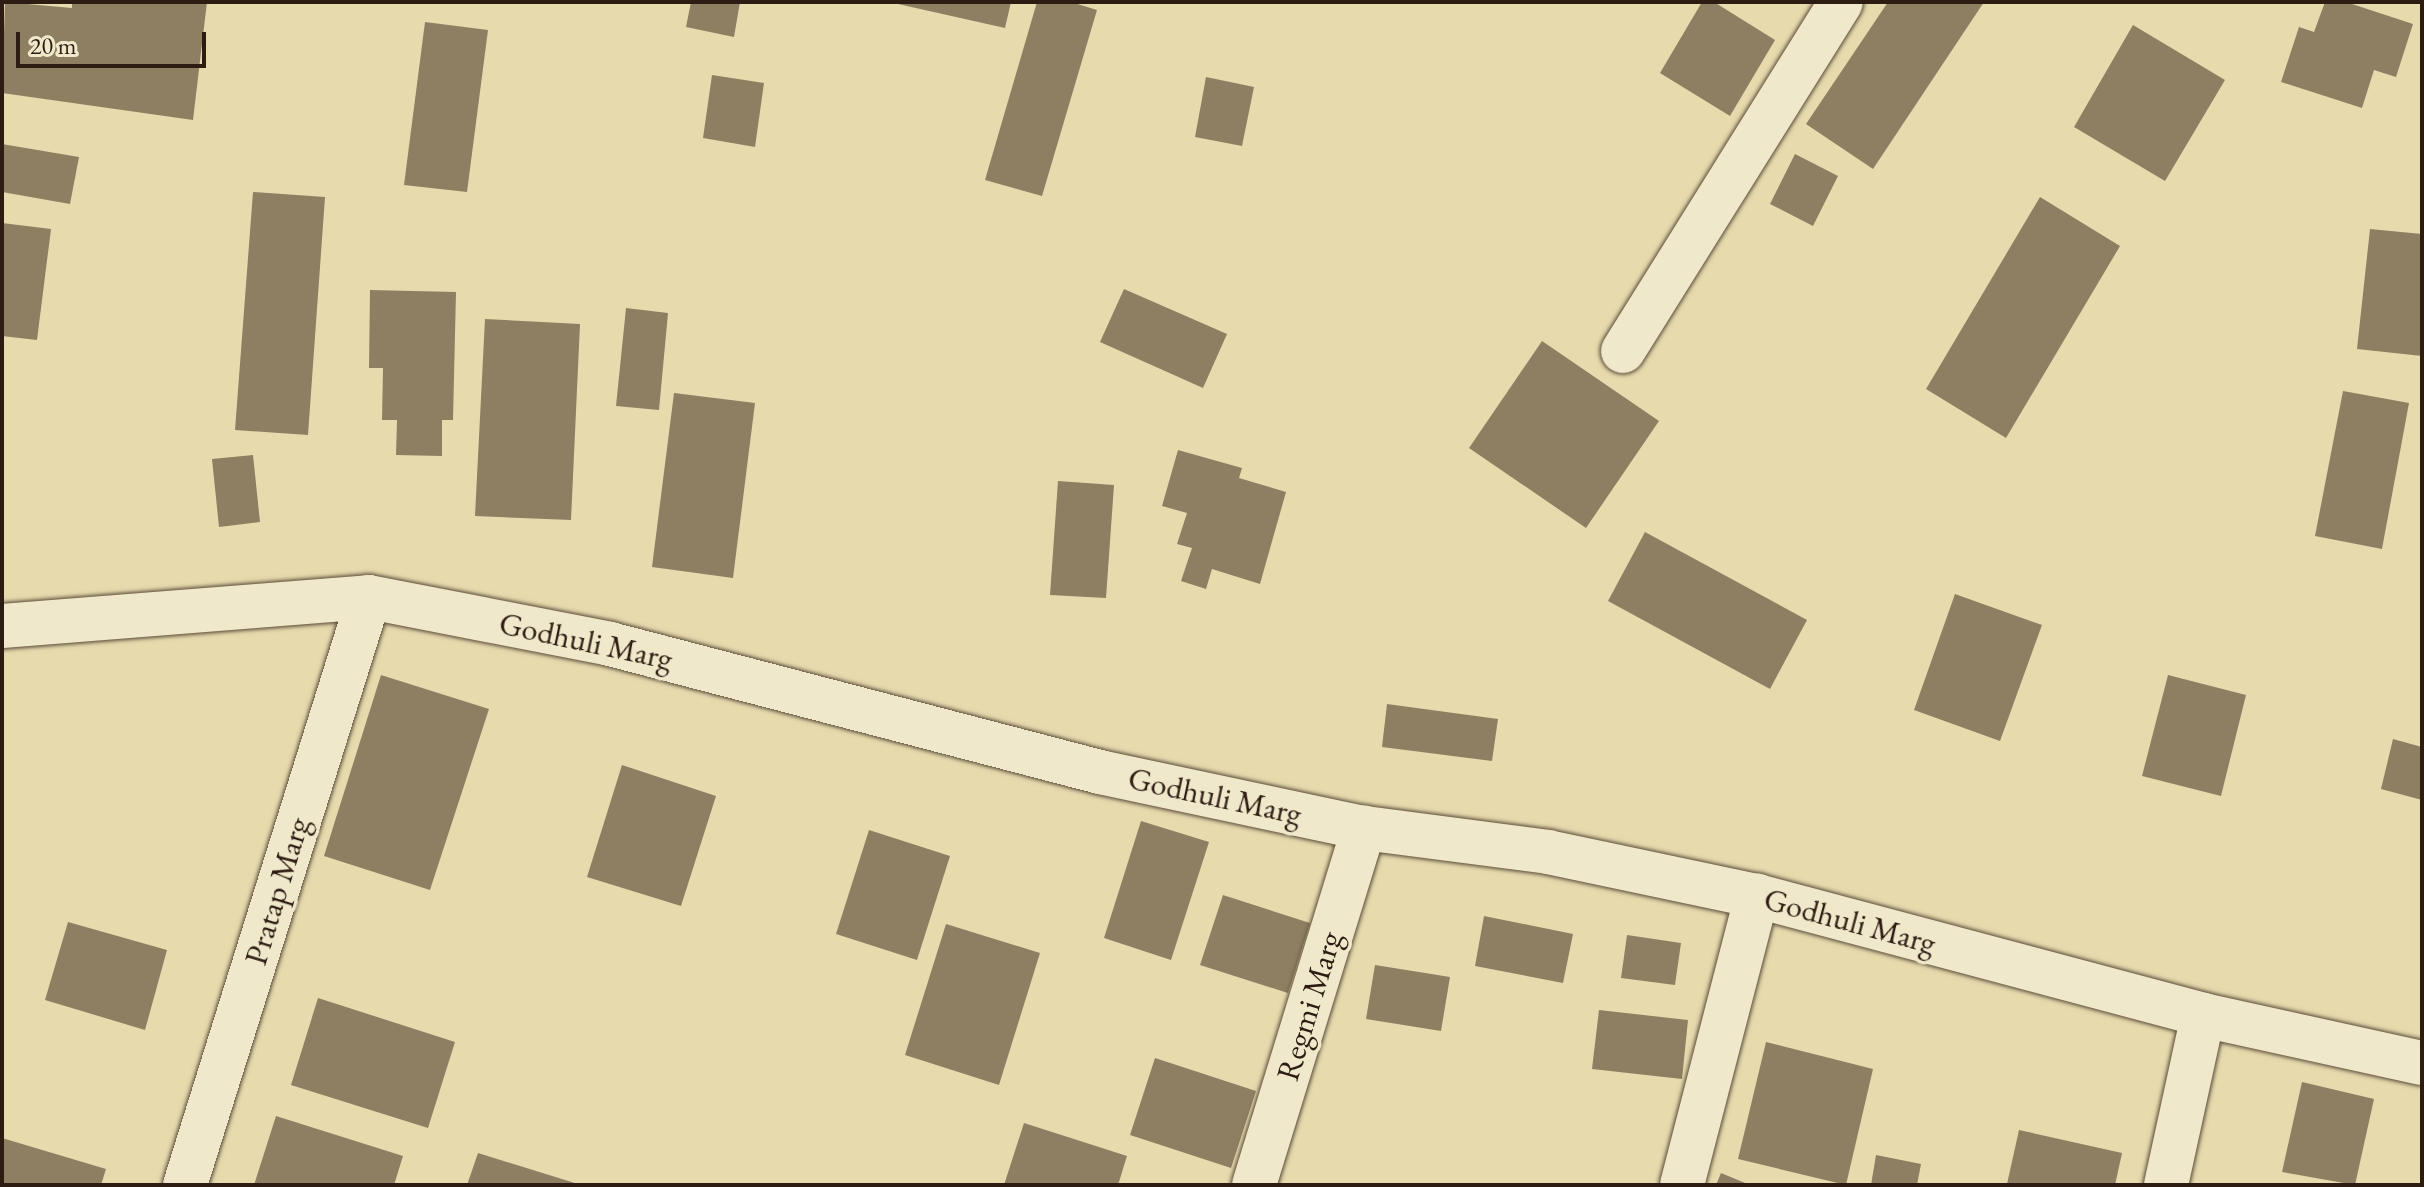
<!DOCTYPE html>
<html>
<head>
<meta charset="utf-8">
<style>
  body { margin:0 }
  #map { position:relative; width:2424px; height:1187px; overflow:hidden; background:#e7dbae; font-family:"EB Garamond",serif }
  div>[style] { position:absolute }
  .building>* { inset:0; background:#8e7f63 }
  .roads { filter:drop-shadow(0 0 2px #5c4c39) drop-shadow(0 0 2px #5c4c39) }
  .minor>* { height:44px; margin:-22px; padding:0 22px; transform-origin:22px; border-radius:22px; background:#efe8ca }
  .secondary>* { height:44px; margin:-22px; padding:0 22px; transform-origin:22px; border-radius:22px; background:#efe8ca }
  span { translate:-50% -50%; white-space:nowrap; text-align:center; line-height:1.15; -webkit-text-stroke:7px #efe8ca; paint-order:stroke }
  .street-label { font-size:32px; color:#2d1c12 }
  .frame { position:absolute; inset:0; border:4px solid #2d1c12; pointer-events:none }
  .scale { position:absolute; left:16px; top:32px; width:190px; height:36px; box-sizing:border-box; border:4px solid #2d1c12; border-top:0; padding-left:10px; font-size:24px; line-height:28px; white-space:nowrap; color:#2d1c12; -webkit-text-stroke:6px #efe8ca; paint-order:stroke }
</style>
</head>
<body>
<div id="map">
  <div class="building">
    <i style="clip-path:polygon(5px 2px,72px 8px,72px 2px,207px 2px,193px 120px,2px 93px)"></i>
    <i style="clip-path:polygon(691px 2px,740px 2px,734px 37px,686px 27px)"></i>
    <i style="clip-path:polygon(889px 2px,1011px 2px,1005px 28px)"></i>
    <i style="clip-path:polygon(1037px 2px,1071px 2px,1097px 10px,1042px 196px,985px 180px)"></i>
    <i style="clip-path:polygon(1702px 2px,1714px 2px,1775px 40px,1730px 116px,1660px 73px)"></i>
    <i style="clip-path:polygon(1888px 2px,1984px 2px,1873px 169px,1806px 124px)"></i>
    <i style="clip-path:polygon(2325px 2px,2346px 2px,2413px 24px,2396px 77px,2374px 70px,2362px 108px,2281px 82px,2299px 27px,2314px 32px)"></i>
    <i style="clip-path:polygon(425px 22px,488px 30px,467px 192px,404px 185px)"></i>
    <i style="clip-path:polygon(2133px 25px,2225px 80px,2165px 181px,2074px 127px)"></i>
    <i style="clip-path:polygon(712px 75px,764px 83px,755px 147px,703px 138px)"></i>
    <i style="clip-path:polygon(1206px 77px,1254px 87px,1242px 146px,1195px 137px)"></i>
    <i style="clip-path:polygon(2px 144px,79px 157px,70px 204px,2px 192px)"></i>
    <i style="clip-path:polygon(1795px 154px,1838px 176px,1813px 226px,1770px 204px)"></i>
    <i style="clip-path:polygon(253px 192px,325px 197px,308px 435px,235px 430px)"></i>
    <i style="clip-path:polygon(2040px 197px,2120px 246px,2006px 438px,1926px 389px)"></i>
    <i style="clip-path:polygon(2px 223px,51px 229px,37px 340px,2px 336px)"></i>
    <i style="clip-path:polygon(2370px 229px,2422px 234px,2422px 356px,2357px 349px)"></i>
    <i style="clip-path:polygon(1124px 289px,1227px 334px,1203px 388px,1100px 342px)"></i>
    <i style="clip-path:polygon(370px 290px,456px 292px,453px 420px,442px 420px,442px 456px,396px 455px,397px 420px,382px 420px,383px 368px,369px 368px)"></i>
    <i style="clip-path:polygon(626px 308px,668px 313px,659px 410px,616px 406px)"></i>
    <i style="clip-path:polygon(485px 319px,580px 324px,571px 520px,475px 516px)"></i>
    <i style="clip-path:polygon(1542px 341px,1659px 421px,1586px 528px,1469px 448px)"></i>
    <i style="clip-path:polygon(2343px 391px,2409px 403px,2382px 549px,2315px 536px)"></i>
    <i style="clip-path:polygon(674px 393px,755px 403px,733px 578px,652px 567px)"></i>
    <i style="clip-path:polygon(1178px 450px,1242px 468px,1239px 478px,1286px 492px,1260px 584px,1212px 569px,1206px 589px,1181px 581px,1192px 548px,1177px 544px,1187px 513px,1162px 506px)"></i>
    <i style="clip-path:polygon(253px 455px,260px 522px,219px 527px,212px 459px)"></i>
    <i style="clip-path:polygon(1058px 481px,1114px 485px,1106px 598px,1050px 595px)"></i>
    <i style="clip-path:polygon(1645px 532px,1807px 620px,1770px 689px,1608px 601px)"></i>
    <i style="clip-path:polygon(1955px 594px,2042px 625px,2000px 741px,1914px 710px)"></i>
    <i style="clip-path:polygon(381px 675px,489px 709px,430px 890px,324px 856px)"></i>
    <i style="clip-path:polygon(2168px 675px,2246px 695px,2221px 796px,2142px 776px)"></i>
    <i style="clip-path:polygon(1387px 704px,1498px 719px,1492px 761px,1382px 747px)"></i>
    <i style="clip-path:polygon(2393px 739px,2422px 747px,2422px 800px,2381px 789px)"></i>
    <i style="clip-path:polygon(622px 765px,716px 796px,681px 906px,587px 877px)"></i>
    <i style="clip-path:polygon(1141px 821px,1209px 842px,1171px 960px,1104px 938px)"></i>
    <i style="clip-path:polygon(869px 830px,950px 856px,917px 960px,836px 934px)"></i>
    <i style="clip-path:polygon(1223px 895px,1310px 923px,1288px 993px,1200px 965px)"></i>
    <i style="clip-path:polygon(1484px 916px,1573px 934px,1563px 983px,1475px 966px)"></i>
    <i style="clip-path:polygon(68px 922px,167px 950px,145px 1030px,45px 1000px)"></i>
    <i style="clip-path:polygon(946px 924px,1040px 953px,999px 1085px,905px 1055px)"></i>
    <i style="clip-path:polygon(1627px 935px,1681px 943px,1675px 985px,1621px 978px)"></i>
    <i style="clip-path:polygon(1375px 965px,1450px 977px,1441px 1031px,1366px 1019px)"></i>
    <i style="clip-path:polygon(318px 998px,455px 1042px,428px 1128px,291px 1085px)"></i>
    <i style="clip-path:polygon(1599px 1010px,1688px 1020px,1682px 1079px,1592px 1069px)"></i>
    <i style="clip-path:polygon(1766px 1042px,1873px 1069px,1846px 1185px,1738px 1159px)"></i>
    <i style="clip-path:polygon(1155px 1058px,1256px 1091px,1231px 1168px,1130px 1135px)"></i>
    <i style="clip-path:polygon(2302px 1082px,2374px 1099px,2355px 1185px,2282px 1172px)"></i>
    <i style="clip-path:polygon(276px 1116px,403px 1156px,394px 1185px,254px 1185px)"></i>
    <i style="clip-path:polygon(1024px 1123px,1127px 1156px,1118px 1185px,1004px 1185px)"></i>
    <i style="clip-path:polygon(2019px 1130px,2122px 1153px,2115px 1185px,2007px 1184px)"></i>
    <i style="clip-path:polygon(2px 1138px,106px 1169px,101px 1185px,2px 1185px)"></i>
    <i style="clip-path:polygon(478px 1153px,578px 1184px,578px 1185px,467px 1185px)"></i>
    <i style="clip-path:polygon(1876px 1155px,1921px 1164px,1917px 1185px,1871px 1185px)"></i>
    <i style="clip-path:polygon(1721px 1173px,1750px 1185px,1716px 1185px)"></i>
  </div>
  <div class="roads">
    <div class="minor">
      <i style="left:1623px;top:351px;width:411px;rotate:-58deg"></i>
      <i style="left:185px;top:1185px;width:616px;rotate:-72.62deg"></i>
      <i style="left:1254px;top:1185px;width:374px;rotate:-72.9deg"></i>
      <i style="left:1682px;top:1185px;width:299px;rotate:-75.5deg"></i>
      <i style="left:2166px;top:1185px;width:174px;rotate:-77.7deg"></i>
    </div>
    <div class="secondary">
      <i style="left:2px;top:626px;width:368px;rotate:-4.5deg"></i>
      <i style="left:369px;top:597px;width:246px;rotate:11deg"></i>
      <i style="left:610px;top:644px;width:506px;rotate:14.64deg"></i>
      <i style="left:1100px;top:772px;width:270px;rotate:12deg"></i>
      <i style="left:1364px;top:828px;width:186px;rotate:7.4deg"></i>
      <i style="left:1548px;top:852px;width:214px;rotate:11.9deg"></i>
      <i style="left:1757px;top:896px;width:462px;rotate:14.9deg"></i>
      <i style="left:2203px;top:1015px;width:224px;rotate:12.4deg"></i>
    </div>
  </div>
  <div class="street-label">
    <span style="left:586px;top:641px;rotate:12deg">Godhuli Marg</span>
    <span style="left:1215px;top:796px;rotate:12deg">Godhuli Marg</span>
    <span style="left:277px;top:891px;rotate:-73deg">Pratap Marg</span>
    <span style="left:1850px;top:921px;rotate:15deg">Godhuli Marg</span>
    <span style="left:1309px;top:1006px;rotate:-73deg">Regmi Marg</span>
  </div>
  <div class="frame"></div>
  <div class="scale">20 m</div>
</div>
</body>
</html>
